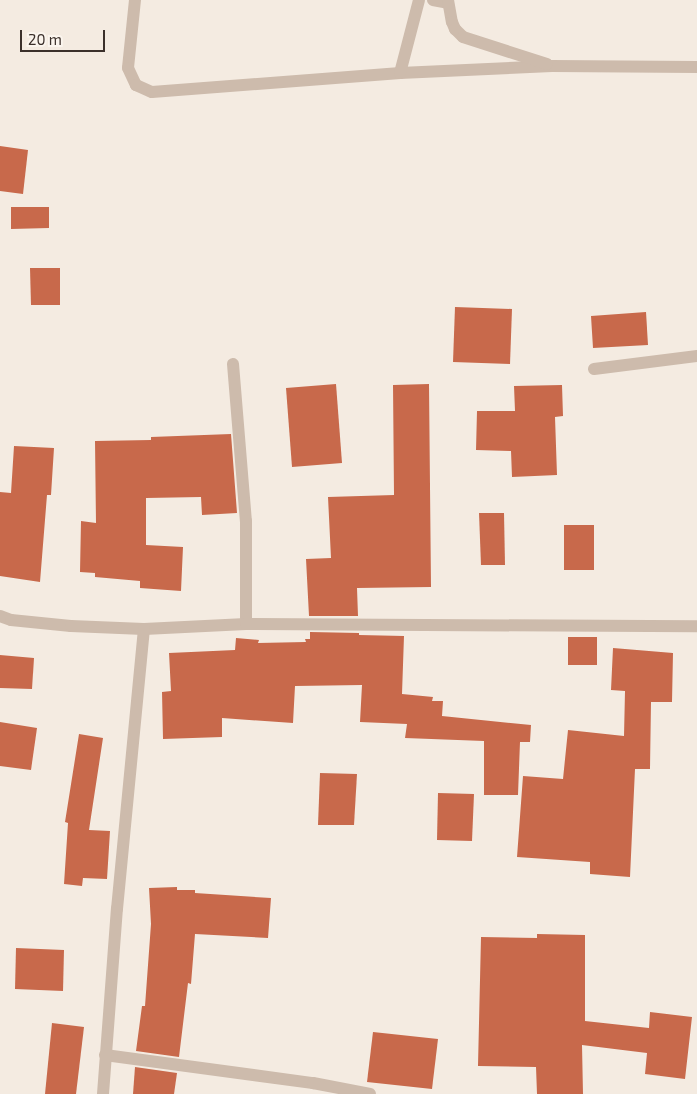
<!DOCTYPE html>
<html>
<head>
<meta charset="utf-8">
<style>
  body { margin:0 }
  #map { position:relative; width:697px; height:1094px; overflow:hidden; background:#f4ebe1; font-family:"Exo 2",sans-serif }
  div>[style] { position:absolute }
  .building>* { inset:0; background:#c8694b }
  .minor>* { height:12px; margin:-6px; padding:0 6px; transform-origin:6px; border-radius:6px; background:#cdbbac }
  span { translate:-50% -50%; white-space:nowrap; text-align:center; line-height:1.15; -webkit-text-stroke:4px #fbf5ee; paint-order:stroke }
  .scale { position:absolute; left:20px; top:30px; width:85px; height:22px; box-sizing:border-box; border:2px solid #3b302b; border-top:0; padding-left:6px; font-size:15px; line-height:18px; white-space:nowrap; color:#3b302b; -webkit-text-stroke:4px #fbf5ee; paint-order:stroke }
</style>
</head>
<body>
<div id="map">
  <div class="building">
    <i style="clip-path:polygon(0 146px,28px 150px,23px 194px,0 191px)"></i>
    <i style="clip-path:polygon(11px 207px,49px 207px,49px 228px,11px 229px)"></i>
    <i style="clip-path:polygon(30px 268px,60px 268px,60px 305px,31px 305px)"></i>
    <i style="clip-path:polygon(455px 307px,512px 309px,510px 364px,453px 362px)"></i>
    <i style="clip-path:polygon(646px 312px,648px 345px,593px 348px,591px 316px)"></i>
    <i style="clip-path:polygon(336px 384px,342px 463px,292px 467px,286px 388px)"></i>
    <i style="clip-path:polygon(429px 384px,431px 587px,357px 588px,358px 616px,309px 616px,306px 559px,331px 558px,328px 497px,394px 495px,393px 385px)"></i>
    <i style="clip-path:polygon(562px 385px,563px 416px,555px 417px,557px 475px,512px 477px,511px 451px,476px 450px,477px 411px,515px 411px,514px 386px)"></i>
    <i style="clip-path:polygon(231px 434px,237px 513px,202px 515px,201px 497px,146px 498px,146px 545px,183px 547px,181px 591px,140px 588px,140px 581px,95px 577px,95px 573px,80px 572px,81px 521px,96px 523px,95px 441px,151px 440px,151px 437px)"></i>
    <i style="clip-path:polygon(14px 446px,54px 448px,51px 495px,47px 495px,40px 582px,0 576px,0 492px,11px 493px)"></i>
    <i style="clip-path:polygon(479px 513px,504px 513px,505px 565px,481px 565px)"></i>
    <i style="clip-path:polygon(564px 525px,594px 525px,594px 570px,564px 570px)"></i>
    <i style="clip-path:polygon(310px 632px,359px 633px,359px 635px,404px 636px,402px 694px,433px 697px,432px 701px,443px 701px,442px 716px,531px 725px,530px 742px,520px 742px,518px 795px,484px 795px,484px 741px,405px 738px,407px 724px,360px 722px,362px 685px,295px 686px,293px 723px,222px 718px,222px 737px,163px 739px,162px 692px,171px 691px,169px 653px,235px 650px,236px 638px,259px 640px,258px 643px,306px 642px,305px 639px,310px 639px)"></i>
    <i style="clip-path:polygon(568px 637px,597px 637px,597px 665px,568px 665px)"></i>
    <i style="clip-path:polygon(613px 648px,673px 653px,672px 702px,651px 702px,650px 769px,635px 769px,630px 877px,590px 874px,590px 862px,517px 857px,523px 776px,563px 779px,568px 730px,624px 736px,625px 691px,611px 690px)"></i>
    <i style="clip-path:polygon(0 655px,34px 658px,32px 689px,0 688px)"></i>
    <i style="clip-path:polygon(0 722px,37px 728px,31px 770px,0 766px)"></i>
    <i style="clip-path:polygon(79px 734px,103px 738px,89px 830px,110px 831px,107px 879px,83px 878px,82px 886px,64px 884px,68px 823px,65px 822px)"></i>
    <i style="clip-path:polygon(320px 773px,357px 774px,354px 825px,318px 825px)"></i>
    <i style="clip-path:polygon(438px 793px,474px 794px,472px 841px,437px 840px)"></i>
    <i style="clip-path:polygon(177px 887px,177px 890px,195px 890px,195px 893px,271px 898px,268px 938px,195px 934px,191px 984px,188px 983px,179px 1057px,136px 1051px,142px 1006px,145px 1006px,151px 924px,149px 888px)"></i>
    <i style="clip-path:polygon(537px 934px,585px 935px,585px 1021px,649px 1028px,650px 1012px,692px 1017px,685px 1079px,645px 1074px,647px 1053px,582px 1045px,583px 1094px,537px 1094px,536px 1067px,478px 1066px,481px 937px,537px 938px)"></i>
    <i style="clip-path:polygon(16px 948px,64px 950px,63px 991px,15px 989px)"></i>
    <i style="clip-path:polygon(52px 1023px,84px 1027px,76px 1094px,45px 1094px)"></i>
    <i style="clip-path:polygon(373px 1032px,438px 1039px,432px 1089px,367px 1082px)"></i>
    <i style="clip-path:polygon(135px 1067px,177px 1073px,174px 1094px,133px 1094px)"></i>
  </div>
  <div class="minor">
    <i style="left:135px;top:0;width:68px;rotate:95.9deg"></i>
    <i style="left:128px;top:68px;width:19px;rotate:65deg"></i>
    <i style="left:136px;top:85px;width:17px;rotate:24deg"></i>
    <i style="left:152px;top:92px;width:249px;rotate:-4.4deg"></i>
    <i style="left:400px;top:73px;width:152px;rotate:-2.6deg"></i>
    <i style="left:552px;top:66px;width:145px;rotate:0.4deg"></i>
    <i style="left:433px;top:0;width:15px;rotate:11deg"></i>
    <i style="left:448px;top:0;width:22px;rotate:80deg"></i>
    <i style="left:452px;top:22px;width:8px;rotate:67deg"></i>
    <i style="left:455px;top:29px;width:11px;rotate:45deg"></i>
    <i style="left:463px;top:37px;width:88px;rotate:17.8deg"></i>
    <i style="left:400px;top:73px;width:75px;rotate:-75.4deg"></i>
    <i style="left:233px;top:364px;width:158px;rotate:85.3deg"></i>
    <i style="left:246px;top:521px;width:103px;rotate:90deg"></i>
    <i style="left:594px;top:369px;width:104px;rotate:-7.2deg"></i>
    <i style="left:0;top:616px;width:12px;rotate:20deg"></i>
    <i style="left:11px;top:620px;width:60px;rotate:5.7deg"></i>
    <i style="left:71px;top:626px;width:73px;rotate:2.4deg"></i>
    <i style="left:144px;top:629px;width:102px;rotate:-2.8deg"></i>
    <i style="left:246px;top:624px;width:451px;rotate:0.3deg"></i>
    <i style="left:105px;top:1055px;width:210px;rotate:7.7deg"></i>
    <i style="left:313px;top:1083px;width:58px;rotate:10.9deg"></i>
    <i style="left:103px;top:1094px;width:186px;rotate:-85.7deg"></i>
    <i style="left:117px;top:909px;width:281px;rotate:-84.5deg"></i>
  </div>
  <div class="scale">20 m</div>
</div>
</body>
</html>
